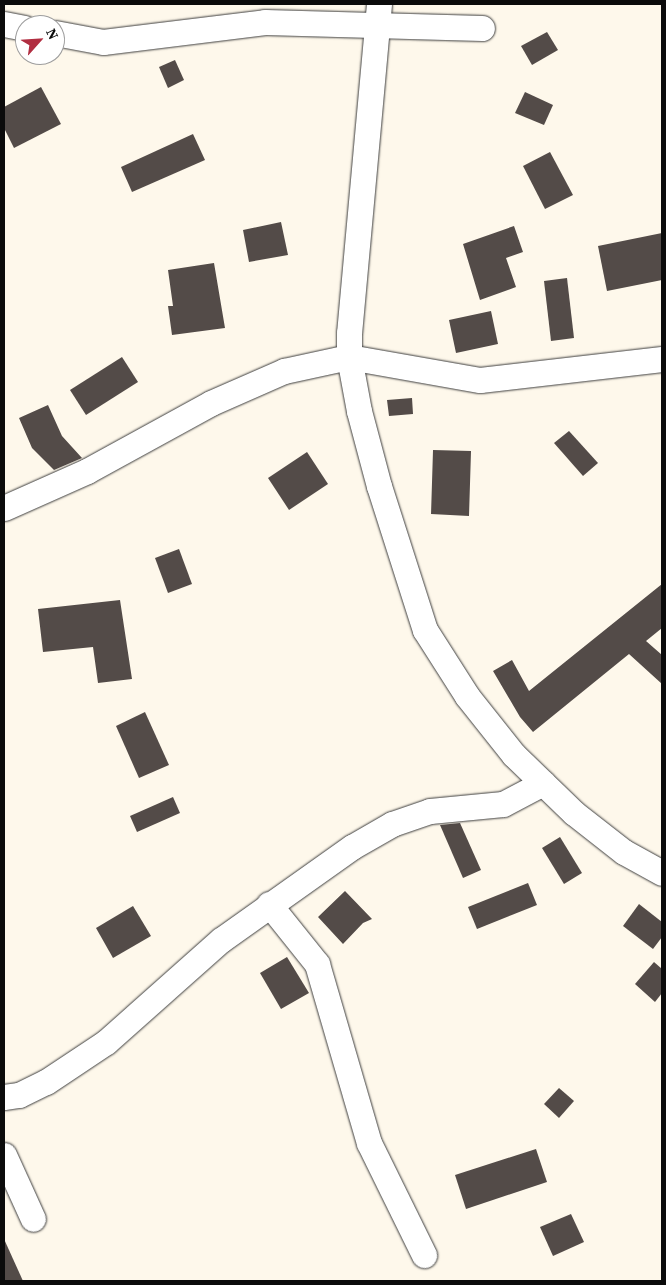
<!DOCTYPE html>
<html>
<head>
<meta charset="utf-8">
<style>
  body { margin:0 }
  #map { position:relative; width:666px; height:1285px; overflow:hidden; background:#fef8eb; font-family:"Source Serif 4",serif }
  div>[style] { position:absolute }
  .building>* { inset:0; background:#534b48 }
  .roads { filter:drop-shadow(0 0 1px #3e3e3e) drop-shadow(0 0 1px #3e3e3e) }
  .minor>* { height:25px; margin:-12.5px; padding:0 12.5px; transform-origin:12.5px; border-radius:12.5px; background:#fff }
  span { translate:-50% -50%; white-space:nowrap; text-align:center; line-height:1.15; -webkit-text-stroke:5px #fff; paint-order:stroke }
  .frame { position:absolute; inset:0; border:5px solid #0b0b0b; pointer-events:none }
  .north { position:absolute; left:15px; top:15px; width:50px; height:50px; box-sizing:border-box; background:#fff; border:1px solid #9d9d9d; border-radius:50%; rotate:64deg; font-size:14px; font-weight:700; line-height:20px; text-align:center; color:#0b0b0b }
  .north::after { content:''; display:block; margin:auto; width:18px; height:22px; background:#b12e41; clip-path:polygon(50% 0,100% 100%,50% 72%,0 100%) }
</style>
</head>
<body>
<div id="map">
  <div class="building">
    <i style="clip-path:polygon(547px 32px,558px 50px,532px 65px,521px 46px)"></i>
    <i style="clip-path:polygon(175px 60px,184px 80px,168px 88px,159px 67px)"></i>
    <i style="clip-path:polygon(41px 87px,61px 124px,14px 148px,4px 128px,4px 107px)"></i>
    <i style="clip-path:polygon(525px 92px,553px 105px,544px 125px,515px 113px)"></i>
    <i style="clip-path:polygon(193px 134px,205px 160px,132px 192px,121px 167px)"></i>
    <i style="clip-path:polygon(550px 152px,573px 195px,545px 209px,523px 166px)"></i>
    <i style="clip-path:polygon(281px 222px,288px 255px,249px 262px,243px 230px)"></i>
    <i style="clip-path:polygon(514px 226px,523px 252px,506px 258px,516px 287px,480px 300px,463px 244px)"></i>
    <i style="clip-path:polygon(662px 233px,662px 280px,607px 291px,598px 246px)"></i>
    <i style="clip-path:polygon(214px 263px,225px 328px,172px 335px,168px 306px,173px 306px,168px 270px)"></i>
    <i style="clip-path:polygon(567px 278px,574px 338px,551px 341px,544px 281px)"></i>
    <i style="clip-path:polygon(491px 311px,498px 344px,456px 353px,449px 320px)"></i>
    <i style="clip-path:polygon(122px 357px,138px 382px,86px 415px,70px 390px)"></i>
    <i style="clip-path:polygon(412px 398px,413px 414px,389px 416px,387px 400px)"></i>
    <i style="clip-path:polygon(48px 405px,62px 436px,82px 458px,54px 470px,32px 448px,19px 418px)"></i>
    <i style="clip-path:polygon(569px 431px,598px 463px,583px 476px,554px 443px)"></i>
    <i style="clip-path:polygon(433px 450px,471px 451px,469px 516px,431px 514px)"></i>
    <i style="clip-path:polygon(307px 452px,328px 484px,289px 510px,268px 478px)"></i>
    <i style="clip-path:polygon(179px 549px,192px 584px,168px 593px,155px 558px)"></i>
    <i style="clip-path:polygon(662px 584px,662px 628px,646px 641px,662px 655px,662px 684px,629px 654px,533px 732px,520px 717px,493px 671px,512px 660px,529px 691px)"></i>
    <i style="clip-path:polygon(120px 600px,132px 679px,98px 683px,93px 647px,43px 652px,38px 609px)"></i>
    <i style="clip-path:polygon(145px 712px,169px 765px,139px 778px,116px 726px)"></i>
    <i style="clip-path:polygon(173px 797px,180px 813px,137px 832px,130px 816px)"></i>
    <i style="clip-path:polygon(460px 823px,481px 870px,463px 878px,440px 825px)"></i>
    <i style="clip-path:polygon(560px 837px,582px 873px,564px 884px,542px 848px)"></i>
    <i style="clip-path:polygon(528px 883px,537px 905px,477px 929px,468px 907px)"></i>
    <i style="clip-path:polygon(345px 891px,372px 919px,363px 923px,343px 944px,318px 917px)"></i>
    <i style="clip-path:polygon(639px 904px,662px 922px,662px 937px,653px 949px,623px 926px)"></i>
    <i style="clip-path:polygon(133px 906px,151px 936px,113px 958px,96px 928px)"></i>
    <i style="clip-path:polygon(287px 957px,309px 993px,281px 1009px,260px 973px)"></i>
    <i style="clip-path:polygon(654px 962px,662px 969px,662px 993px,655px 1002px,635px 984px)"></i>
    <i style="clip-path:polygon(559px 1088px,574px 1101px,559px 1118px,544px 1104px)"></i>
    <i style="clip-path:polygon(536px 1149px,547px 1182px,466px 1209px,455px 1175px)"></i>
    <i style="clip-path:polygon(571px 1214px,584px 1242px,553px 1256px,540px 1227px)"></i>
    <i style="clip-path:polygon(4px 1239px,23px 1281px,4px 1281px)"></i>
  </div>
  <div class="roads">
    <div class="minor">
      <i style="left:379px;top:4px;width:330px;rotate:95.2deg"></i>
      <i style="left:349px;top:333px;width:24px;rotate:90deg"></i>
      <i style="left:349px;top:357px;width:55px;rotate:79.5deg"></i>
      <i style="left:359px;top:411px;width:78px;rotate:75.1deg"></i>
      <i style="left:379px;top:486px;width:151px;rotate:72.3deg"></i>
      <i style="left:425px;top:630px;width:78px;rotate:57.5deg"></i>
      <i style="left:467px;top:696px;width:75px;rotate:51.5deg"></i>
      <i style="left:514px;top:755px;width:83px;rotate:44deg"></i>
      <i style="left:574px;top:813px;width:63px;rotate:38deg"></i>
      <i style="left:624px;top:852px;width:43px;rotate:28.9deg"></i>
      <i style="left:4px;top:24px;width:21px;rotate:11deg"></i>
      <i style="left:55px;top:33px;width:49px;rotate:10.6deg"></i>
      <i style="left:103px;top:42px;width:163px;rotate:-7deg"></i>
      <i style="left:265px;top:22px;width:217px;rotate:1.6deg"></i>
      <i style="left:4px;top:508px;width:91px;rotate:-24deg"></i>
      <i style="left:87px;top:471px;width:141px;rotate:-28.7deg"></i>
      <i style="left:211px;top:403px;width:80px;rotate:-23.7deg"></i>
      <i style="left:284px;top:371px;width:66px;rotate:-12.2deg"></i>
      <i style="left:349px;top:357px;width:133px;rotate:10deg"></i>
      <i style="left:480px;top:380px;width:183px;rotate:-6.6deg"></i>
      <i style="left:269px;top:904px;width:77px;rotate:51.3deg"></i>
      <i style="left:317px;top:964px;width:186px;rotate:73.8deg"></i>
      <i style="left:369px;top:1143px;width:125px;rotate:63.8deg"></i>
      <i style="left:4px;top:1097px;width:15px;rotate:-8deg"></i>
      <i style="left:19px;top:1095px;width:30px;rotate:-26deg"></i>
      <i style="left:46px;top:1082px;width:72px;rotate:-33.7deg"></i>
      <i style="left:106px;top:1042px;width:154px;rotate:-41.6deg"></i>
      <i style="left:221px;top:940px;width:161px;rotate:-35.4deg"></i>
      <i style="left:352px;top:847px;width:46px;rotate:-29.9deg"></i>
      <i style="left:392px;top:824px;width:40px;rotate:-18.9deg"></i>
      <i style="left:430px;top:811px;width:73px;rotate:-5.5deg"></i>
      <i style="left:503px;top:804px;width:45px;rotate:-27.7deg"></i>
      <i style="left:4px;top:1155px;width:70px;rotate:65.6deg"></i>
    </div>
  </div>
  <div class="frame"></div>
  <div class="north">N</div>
</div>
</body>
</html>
